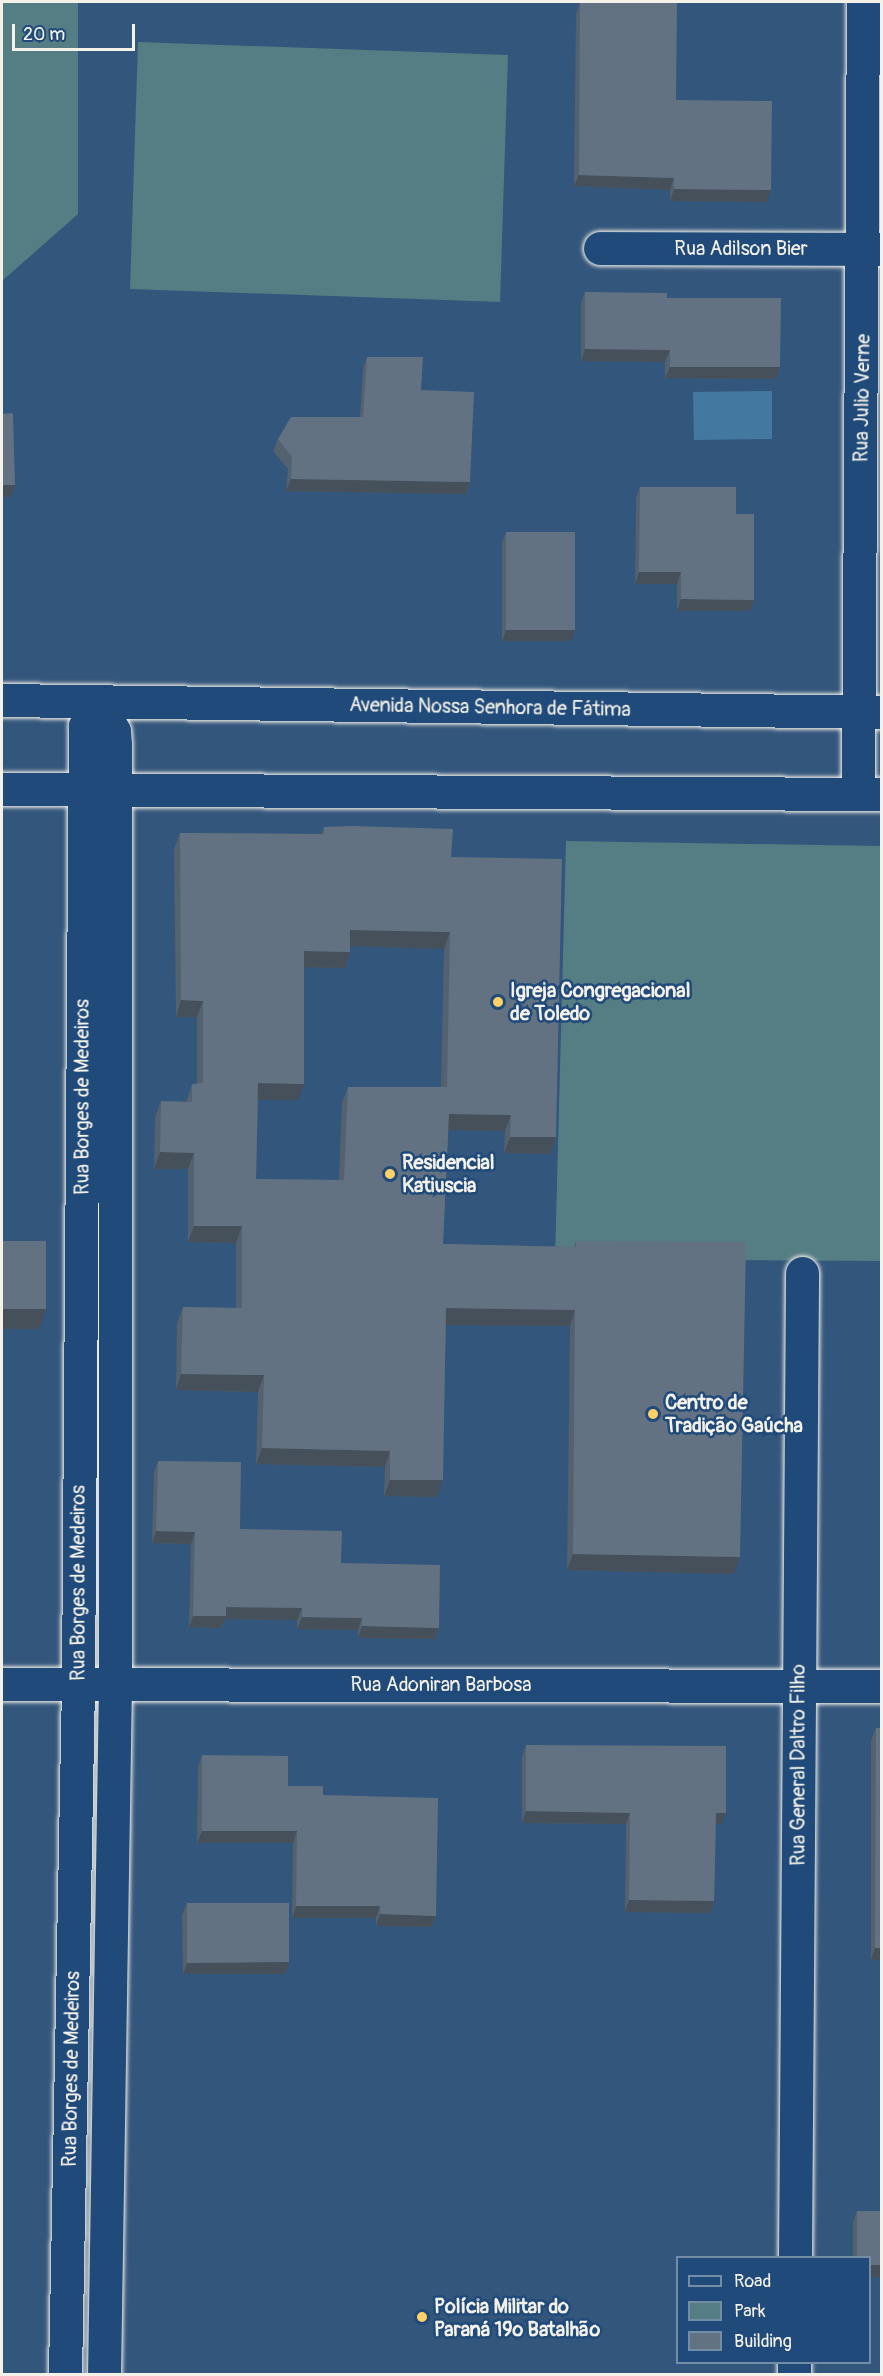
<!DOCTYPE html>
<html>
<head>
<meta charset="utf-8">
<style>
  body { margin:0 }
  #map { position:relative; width:883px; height:2376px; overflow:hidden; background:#33567c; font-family:Pangolin,sans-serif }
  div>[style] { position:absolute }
  .green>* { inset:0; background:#557d84 }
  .water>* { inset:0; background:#4379a0 }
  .roads { filter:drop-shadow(0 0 2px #f4f1e8) drop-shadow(0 0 2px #f4f1e8) }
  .minor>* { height:33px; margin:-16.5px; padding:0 16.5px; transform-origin:16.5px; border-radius:16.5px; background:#1f4a7a }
  .wall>* { inset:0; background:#546270 }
  .shaded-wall>* { inset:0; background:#45505b }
  .building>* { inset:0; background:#627282 }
  .dots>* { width:16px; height:16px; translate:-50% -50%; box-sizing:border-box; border:3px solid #1f4a7a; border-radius:50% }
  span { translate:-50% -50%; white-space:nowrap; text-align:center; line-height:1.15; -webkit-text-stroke:5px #1f4a7a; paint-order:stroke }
  .street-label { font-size:20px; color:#f4f1e8 }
  .poi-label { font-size:20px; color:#f4f1e8; font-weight:700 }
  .left { translate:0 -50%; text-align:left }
  .frame { position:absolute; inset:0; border:3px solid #f4f1e8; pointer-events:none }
  .legend { position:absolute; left:676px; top:2256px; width:195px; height:108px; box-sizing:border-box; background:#1f4a7a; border:2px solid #748da6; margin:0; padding:8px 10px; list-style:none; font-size:18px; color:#f4f1e8 }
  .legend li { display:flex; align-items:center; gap:12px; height:30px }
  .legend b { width:30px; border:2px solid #748da6 }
  .scale { position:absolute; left:12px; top:24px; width:123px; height:27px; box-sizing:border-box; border:3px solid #f4f1e8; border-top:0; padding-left:8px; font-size:18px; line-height:21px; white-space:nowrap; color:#f4f1e8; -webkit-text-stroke:4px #1f4a7a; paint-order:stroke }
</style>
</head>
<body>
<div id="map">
  <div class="green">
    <i style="clip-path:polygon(2px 2px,78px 2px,78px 214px,2px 281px)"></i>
    <i style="clip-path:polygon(138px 42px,508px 55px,500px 302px,130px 289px)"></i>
    <i style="clip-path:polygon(566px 841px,881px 846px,881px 1261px,555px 1259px)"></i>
  </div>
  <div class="water">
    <i style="clip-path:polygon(772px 391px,772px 439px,694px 440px,693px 392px)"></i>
  </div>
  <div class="roads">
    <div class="minor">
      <i style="left:600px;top:248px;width:282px;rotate:0.2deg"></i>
      <i style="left:2px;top:700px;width:880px;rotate:0.78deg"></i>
      <i style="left:99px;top:702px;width:33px;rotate:63deg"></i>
      <i style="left:114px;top:731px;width:13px;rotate:86deg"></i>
      <i style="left:115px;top:744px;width:939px;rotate:90deg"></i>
      <i style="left:115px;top:1683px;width:691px;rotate:90.91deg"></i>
      <i style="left:2px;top:789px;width:880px;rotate:0.33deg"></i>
      <i style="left:858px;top:794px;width:792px;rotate:-89.64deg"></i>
      <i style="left:2px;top:1684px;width:880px;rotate:0.13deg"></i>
      <i style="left:795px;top:2258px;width:985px;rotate:-89.59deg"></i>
      <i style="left:65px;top:2374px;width:690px;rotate:-88.92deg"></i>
      <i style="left:78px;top:1684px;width:958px;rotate:-89.58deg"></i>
      <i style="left:85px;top:726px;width:28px;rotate:-60deg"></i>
      <i style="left:794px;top:2374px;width:12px;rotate:-90deg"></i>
    </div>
  </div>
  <div class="wall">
    <i style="clip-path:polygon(580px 2px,676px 100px,767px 202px,670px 201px,670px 190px,574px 186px,576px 14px)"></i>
    <i style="clip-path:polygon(585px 292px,667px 298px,780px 367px,776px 379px,665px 378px,665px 362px,581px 361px,581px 303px)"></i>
    <i style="clip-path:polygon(367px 357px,421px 390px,470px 482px,466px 494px,286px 491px,288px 469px,273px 451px,278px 439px,360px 417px,363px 368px)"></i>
    <i style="clip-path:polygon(640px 487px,736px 514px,754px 600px,750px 611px,677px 611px,677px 584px,635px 584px,636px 498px)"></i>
    <i style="clip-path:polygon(506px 532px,571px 641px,502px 641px,502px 543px)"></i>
    <i style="clip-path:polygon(evenodd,324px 827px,451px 857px,556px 1137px,550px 1154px,504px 1153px,505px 1131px,448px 1130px,443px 1244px,574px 1247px,576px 1241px,734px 1574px,567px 1570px,570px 1326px,446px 1325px,437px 1497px,384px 1496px,385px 1467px,256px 1464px,258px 1392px,176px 1390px,177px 1323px,183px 1307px,236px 1308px,236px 1243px,188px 1242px,188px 1169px,154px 1169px,155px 1117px,161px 1101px,186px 1102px,192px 1084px,197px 1084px,197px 1017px,176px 1017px,174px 849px,180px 833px,321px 834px,324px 827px,350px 946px,444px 949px,441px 1087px,348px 1087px,342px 1103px,339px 1180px,256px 1179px,258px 1100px,298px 1100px,304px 967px,345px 968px,350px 952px,350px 946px)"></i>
    <i style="clip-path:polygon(158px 1461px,240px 1529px,341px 1563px,439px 1628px,435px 1639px,358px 1638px,358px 1630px,297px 1629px,297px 1620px,225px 1619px,221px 1628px,189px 1627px,191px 1544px,152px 1543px,154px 1472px)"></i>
    <i style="clip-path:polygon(876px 1728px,882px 1960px,871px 1960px,871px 1740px)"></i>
    <i style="clip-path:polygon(526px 1745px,722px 1824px,716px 1824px,714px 1901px,710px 1913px,625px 1912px,626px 1824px,522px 1823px,522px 1756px)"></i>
    <i style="clip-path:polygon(202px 1755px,288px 1786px,323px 1795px,436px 1916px,431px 1927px,376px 1926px,376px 1918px,292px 1918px,293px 1843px,197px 1843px,198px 1767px)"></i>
    <i style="clip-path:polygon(187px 1903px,285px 1974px,183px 1974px,182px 1915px)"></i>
    <i style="clip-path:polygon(857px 2211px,882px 2211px,882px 2374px,881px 2277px,870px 2277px,870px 2258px,853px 2258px,853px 2222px)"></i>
  </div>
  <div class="shaded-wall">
    <i style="clip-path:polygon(579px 175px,674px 178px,670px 190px,574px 186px)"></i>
    <i style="clip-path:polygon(674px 189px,771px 190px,767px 202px,670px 201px)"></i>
    <i style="clip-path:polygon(585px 349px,670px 350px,665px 362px,581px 361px)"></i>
    <i style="clip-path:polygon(670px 367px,780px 367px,776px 379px,665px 378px)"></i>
    <i style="clip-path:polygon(291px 479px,470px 482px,466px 494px,286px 491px)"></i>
    <i style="clip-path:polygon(2px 485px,15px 485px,11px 497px,2px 497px)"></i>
    <i style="clip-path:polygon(639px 572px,681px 572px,677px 584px,635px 584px)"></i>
    <i style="clip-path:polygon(681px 599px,754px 600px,750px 611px,677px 611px)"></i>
    <i style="clip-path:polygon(506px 630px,575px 630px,571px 641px,502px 641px)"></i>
    <i style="clip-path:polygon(350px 930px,450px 932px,444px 949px,345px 946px)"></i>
    <i style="clip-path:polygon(304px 951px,350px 952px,345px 968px,298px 967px)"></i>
    <i style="clip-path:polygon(181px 1000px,203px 1001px,197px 1017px,176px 1017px)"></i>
    <i style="clip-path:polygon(258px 1083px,304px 1084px,298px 1100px,252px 1100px)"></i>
    <i style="clip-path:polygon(449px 1114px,511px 1115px,505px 1131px,443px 1130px)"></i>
    <i style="clip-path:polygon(510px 1137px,556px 1137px,550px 1154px,504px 1153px)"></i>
    <i style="clip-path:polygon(160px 1152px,194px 1153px,188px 1169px,154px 1169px)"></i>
    <i style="clip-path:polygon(194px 1226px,242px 1226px,236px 1243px,188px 1242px)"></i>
    <i style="clip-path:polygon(446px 1308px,575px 1310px,570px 1326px,440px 1325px)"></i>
    <i style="clip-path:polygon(2px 1309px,46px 1309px,39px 1329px,2px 1329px)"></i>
    <i style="clip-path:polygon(181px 1374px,264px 1375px,258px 1392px,176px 1390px)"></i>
    <i style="clip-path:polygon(262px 1448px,390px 1451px,385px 1467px,256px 1464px)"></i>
    <i style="clip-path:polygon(390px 1480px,443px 1480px,437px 1497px,384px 1496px)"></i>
    <i style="clip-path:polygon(156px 1531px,195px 1532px,191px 1544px,152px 1543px)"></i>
    <i style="clip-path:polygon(573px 1554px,740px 1557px,734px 1574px,567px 1570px)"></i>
    <i style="clip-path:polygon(226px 1607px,302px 1608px,297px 1620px,225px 1619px,221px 1628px,189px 1627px,193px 1616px)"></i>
    <i style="clip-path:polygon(302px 1617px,362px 1618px,358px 1630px,297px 1629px)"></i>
    <i style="clip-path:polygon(362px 1626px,439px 1628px,435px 1639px,358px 1638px)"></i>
    <i style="clip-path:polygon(526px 1811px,630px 1813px,626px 1824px,522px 1823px)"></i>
    <i style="clip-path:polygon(716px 1813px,726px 1813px,722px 1824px,712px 1824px)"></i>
    <i style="clip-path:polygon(202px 1831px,297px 1831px,293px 1843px,197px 1843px)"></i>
    <i style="clip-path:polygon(629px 1900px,714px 1901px,710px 1913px,625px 1912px)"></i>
    <i style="clip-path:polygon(296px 1906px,380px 1906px,376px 1918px,292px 1918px)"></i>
    <i style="clip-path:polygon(380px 1914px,436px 1916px,431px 1927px,376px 1926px)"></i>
    <i style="clip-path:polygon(875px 1948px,882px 1948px,882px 1960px,871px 1960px)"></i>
    <i style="clip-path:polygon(289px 1962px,285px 1974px,183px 1974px,187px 1963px)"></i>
    <i style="clip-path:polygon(870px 2265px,882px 2265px,881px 2277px,870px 2277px)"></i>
  </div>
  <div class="building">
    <i style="clip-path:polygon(580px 2px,677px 3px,676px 100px,772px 101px,771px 190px,674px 189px,674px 178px,579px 175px)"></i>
    <i style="clip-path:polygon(585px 292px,667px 293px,667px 298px,781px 298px,780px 367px,670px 367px,670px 350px,585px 349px)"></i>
    <i style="clip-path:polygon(367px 357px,423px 357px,421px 390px,474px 392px,470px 482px,291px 479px,292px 457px,278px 439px,291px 417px,363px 417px)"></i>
    <i style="clip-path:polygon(13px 413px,15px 485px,2px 485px,2px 414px)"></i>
    <i style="clip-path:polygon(640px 487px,736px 487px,736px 514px,754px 514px,754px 600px,681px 599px,681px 572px,639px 572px)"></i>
    <i style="clip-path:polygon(506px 532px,575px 532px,575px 630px,506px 630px)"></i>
    <i style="clip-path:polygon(evenodd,352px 826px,453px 829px,451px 857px,562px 859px,556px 1137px,510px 1137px,511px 1115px,449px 1114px,443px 1244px,576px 1247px,576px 1241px,746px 1242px,740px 1557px,573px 1554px,575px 1310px,446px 1308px,443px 1480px,390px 1480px,390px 1451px,262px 1448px,264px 1375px,181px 1374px,183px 1307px,242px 1308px,242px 1226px,194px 1226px,194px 1153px,160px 1152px,161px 1101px,192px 1102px,192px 1084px,203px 1083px,203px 1001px,181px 1000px,180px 833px,324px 834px,324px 827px,352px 826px,350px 930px,450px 932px,447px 1087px,348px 1087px,344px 1180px,256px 1179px,258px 1083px,304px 1084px,304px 951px,350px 952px,350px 930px)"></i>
    <i style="clip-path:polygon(2px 1241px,46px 1241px,46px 1309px,2px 1309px)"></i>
    <i style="clip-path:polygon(158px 1461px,241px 1462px,240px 1529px,342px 1531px,341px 1563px,440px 1565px,439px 1628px,362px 1626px,362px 1618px,302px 1617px,302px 1608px,226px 1607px,226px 1616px,193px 1616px,195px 1532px,156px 1531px)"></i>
    <i style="clip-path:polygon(876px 1728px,882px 1728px,882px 1948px,875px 1948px)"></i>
    <i style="clip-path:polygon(526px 1745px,726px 1746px,726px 1813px,716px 1813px,714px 1901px,629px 1900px,630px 1813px,526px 1811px)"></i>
    <i style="clip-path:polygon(202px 1755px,288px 1756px,288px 1786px,323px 1786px,323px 1795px,438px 1798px,436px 1916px,380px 1914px,380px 1906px,296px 1906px,297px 1831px,202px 1831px)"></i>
    <i style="clip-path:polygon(187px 1903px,289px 1903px,289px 1962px,187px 1963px)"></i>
    <i style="clip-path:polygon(857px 2211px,882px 2211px,882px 2265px,870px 2265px,870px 2258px,857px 2258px)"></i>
  </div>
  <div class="dots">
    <i style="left:498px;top:1002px;background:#ffd166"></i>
    <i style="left:390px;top:1174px;background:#ffd166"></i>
    <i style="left:653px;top:1414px;background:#ffd166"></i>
    <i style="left:422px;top:2317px;background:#ffd166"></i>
  </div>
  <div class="street-label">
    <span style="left:741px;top:248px">Rua Adilson Bier</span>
    <span style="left:862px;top:398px;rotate:-89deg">Rua Julio Verne</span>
    <span style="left:490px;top:707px;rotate:1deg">Avenida Nossa Senhora de Fátima</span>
    <span style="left:82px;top:1097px;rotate:-90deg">Rua Borges de Medeiros</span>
    <span style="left:78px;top:1583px;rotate:-90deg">Rua Borges de Medeiros</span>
    <span style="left:441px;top:1684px">Rua Adoniran Barbosa</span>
    <span style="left:798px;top:1765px;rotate:-90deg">Rua General Daltro Filho</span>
    <span style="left:71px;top:2069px;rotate:-89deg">Rua Borges de Medeiros</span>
  </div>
  <div class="poi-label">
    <span class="left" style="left:510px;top:1002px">Igreja Congregacional<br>de Toledo</span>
    <span class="left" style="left:402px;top:1174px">Residencial<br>Katiuscia</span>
    <span class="left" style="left:665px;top:1414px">Centro de<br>Tradição Gaúcha</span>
    <span class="left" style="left:434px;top:2318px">Polícia Militar do<br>Paraná 19º Batalhão</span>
  </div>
  <div class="frame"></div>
  <ul class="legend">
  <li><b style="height:8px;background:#1f4a7a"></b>Road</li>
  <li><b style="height:16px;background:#557d84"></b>Park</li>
  <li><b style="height:16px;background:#627282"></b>Building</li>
  </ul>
  <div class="scale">20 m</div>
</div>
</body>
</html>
